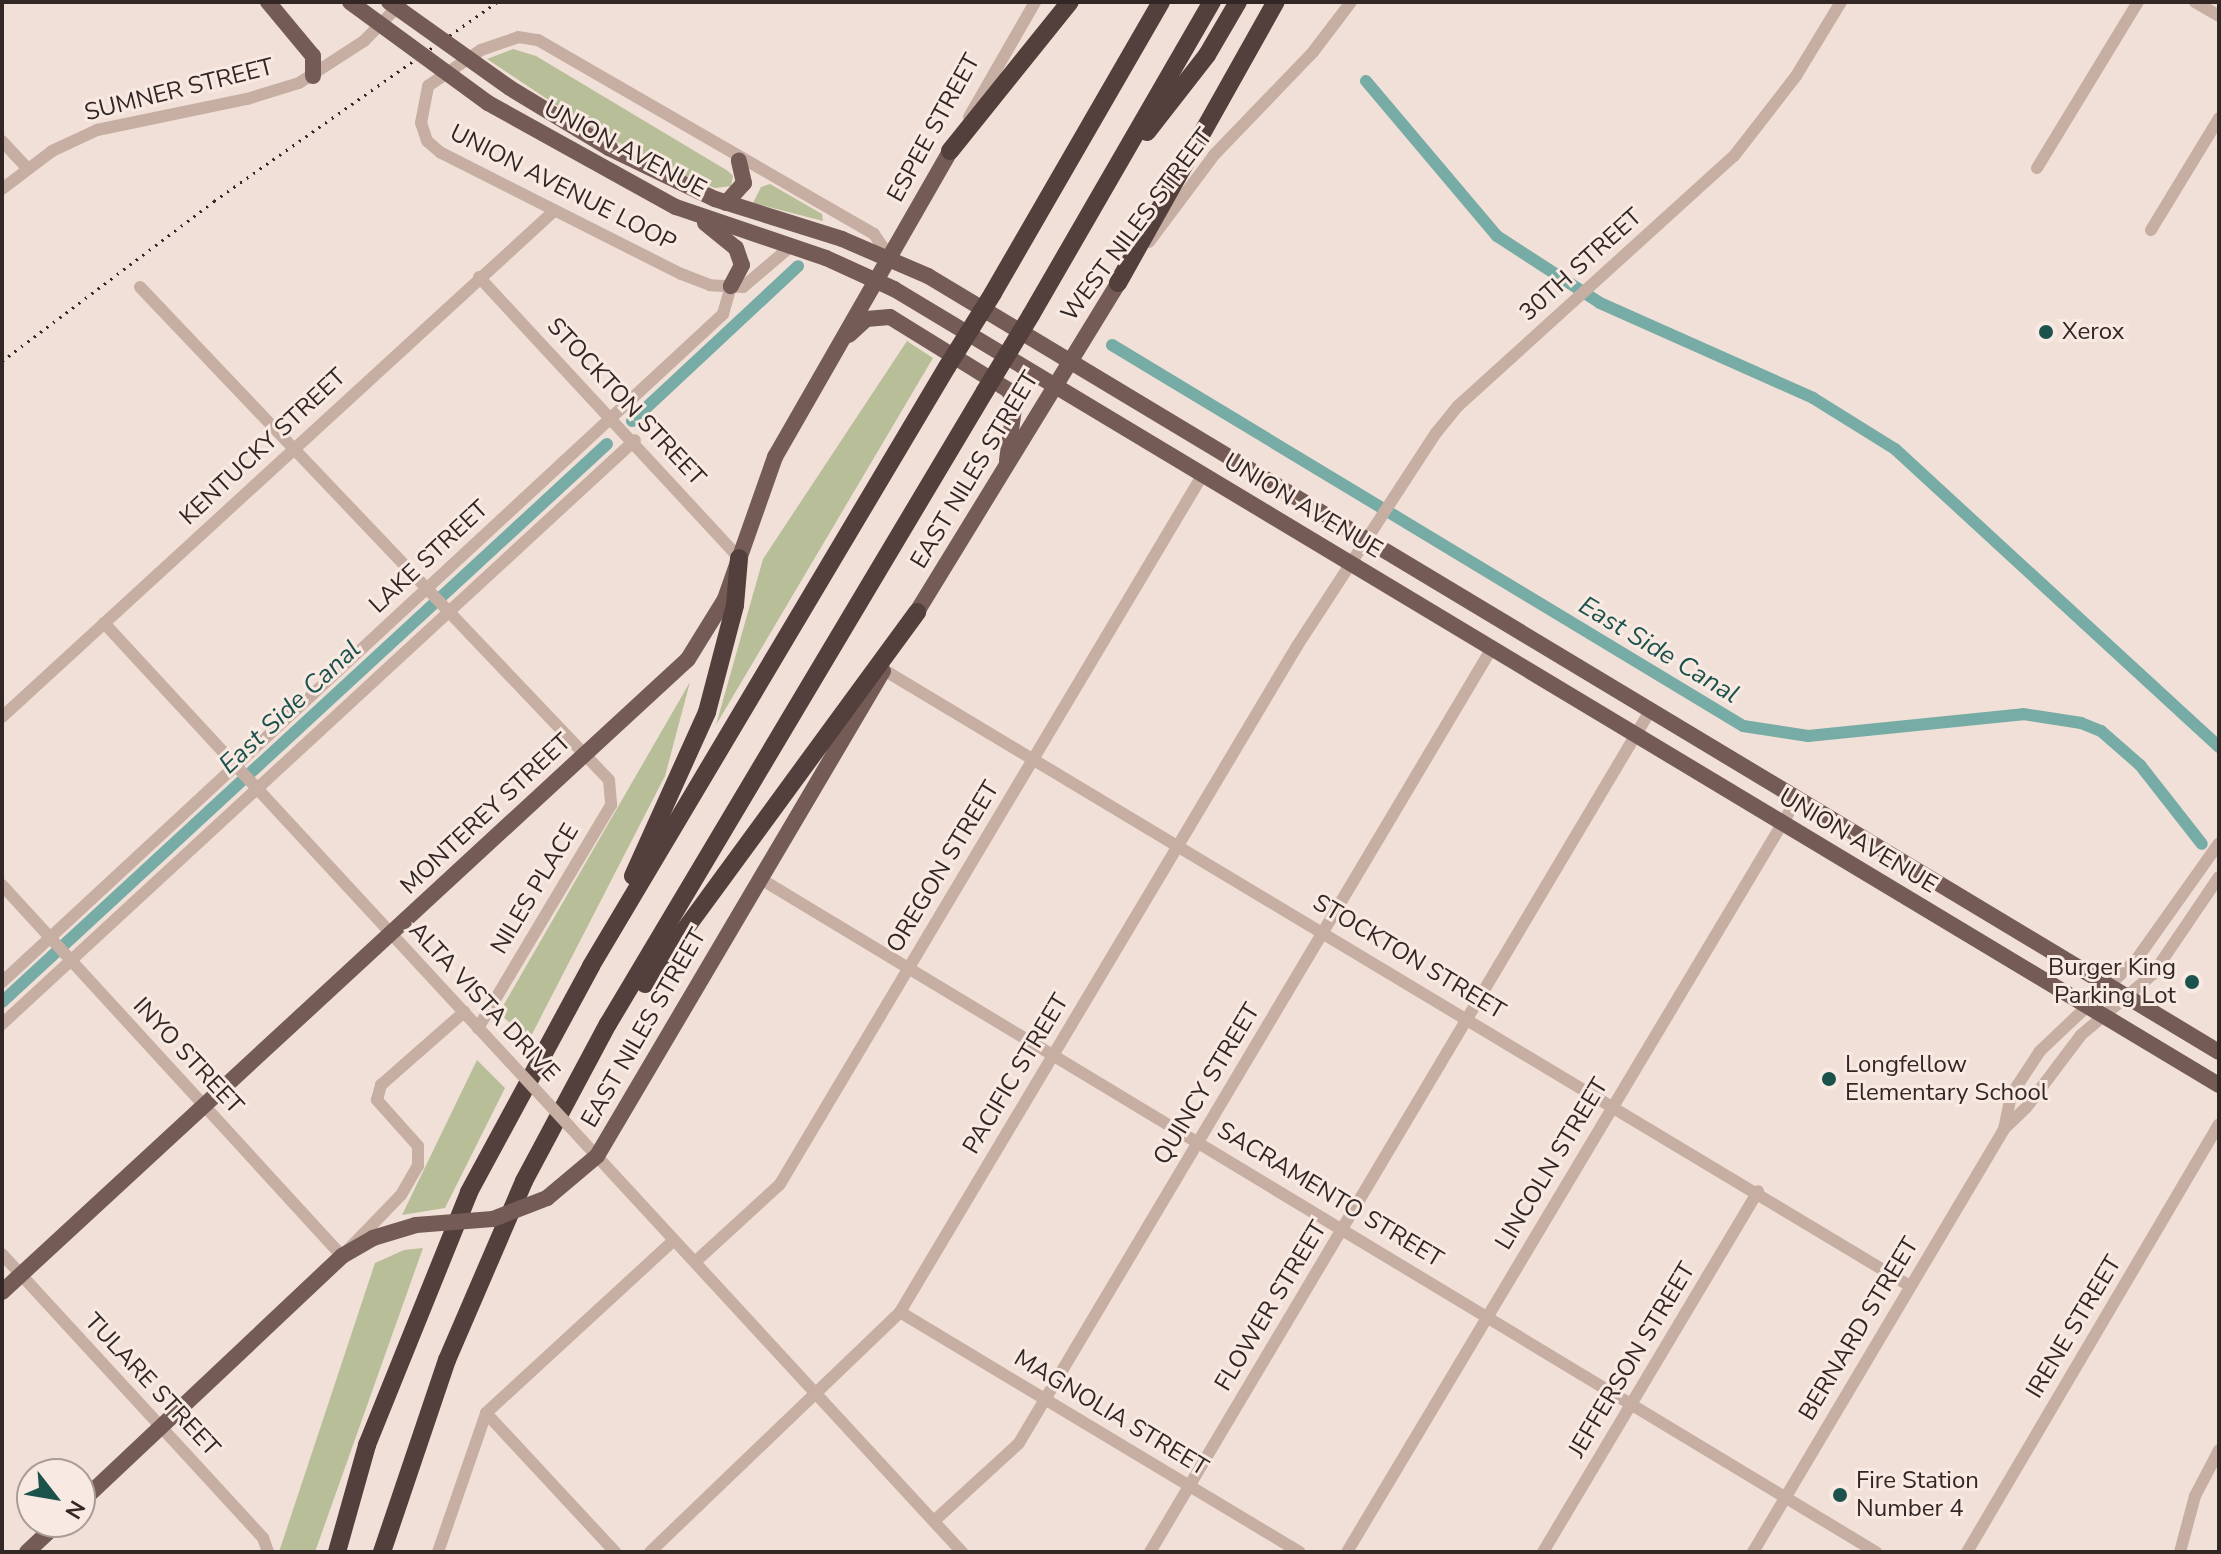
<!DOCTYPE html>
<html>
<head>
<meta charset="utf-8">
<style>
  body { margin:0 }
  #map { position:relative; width:2221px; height:1554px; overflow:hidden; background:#f0e0d7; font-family:"Nunito Sans",sans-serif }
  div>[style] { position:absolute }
  .green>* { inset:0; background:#b7be98 }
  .canal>* { height:12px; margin:-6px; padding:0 6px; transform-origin:6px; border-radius:6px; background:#77aba5 }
  .minor>* { height:12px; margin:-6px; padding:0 6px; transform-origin:6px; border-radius:6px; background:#c7aea3 }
  .major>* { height:16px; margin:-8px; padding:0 8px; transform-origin:8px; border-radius:8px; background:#745b56 }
  .highway>* { height:18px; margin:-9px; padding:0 9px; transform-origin:9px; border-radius:9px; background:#533f3c }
  .rail>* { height:3px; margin-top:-1.5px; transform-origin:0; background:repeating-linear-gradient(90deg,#322725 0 2px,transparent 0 8px) }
  .minor-bridge>* { height:12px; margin:-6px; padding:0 6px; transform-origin:6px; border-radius:6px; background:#c7aea3 }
  .major-bridge>* { height:16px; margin:-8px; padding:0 8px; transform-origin:8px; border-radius:8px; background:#745b56 }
  .highway-bridge>* { height:18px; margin:-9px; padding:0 9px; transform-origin:9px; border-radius:9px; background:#533f3c }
  .dots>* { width:22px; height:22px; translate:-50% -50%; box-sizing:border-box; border:4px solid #f8eae2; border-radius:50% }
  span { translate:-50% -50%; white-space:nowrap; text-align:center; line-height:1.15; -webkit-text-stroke:6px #f8eae2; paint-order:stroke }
  .street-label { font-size:24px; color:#322725 }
  .poi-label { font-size:24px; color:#322725 }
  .left { translate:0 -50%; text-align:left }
  .right { translate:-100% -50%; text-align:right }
  .water-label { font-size:26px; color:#1c524c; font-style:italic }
  .frame { position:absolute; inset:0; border:4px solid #322725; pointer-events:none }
  .north { position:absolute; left:16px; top:1458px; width:80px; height:80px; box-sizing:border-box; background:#f8eae2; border:2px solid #a99c96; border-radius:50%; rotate:121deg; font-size:22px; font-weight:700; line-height:32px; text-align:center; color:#322725 }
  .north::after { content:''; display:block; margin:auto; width:28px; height:36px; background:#1c524c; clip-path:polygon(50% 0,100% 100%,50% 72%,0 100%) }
</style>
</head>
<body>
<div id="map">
  <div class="green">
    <i style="clip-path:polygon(513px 49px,536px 56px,728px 171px,733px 176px,731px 186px,715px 188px,681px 174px,594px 130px,487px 59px)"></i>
    <i style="clip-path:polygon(770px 184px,822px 214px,823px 221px,753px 203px,761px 187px)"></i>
    <i style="clip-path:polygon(907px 341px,933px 358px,716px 725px,763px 559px)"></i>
    <i style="clip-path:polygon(690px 682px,665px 776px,529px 1040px,499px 1013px)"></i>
    <i style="clip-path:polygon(477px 1060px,505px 1088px,445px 1208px,402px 1215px)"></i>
    <i style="clip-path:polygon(423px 1248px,315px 1552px,279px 1552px,375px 1263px,404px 1250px)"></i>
  </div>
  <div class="canal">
    <i style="left:1366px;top:81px;width:203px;rotate:49.8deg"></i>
    <i style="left:1497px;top:236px;width:123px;rotate:33deg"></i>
    <i style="left:1600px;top:303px;width:233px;rotate:24deg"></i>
    <i style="left:1813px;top:398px;width:97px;rotate:31.9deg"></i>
    <i style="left:1895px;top:449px;width:440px;rotate:42.6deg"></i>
    <i style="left:1112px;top:345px;width:737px;rotate:31.12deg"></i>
    <i style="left:1743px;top:726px;width:66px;rotate:8.7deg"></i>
    <i style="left:1808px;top:736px;width:216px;rotate:-5.8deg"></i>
    <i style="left:2023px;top:714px;width:59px;rotate:8.8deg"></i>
    <i style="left:2081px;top:723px;width:22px;rotate:22deg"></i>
    <i style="left:2101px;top:731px;width:52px;rotate:41.1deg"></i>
    <i style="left:2140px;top:765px;width:100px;rotate:51.9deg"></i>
    <i style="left:632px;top:421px;width:227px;rotate:-43deg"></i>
    <i style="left:2px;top:1002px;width:823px;rotate:-42.69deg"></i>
  </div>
  <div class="minor">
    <i style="left:2195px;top:2px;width:28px;rotate:30deg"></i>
    <i style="left:969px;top:117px;width:133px;rotate:-60.1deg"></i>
    <i style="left:2px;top:141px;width:37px;rotate:47deg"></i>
    <i style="left:2037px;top:168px;width:194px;rotate:-58.7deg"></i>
    <i style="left:2px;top:189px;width:63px;rotate:-37.2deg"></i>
    <i style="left:52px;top:151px;width:50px;rotate:-25deg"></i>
    <i style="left:97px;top:130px;width:153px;rotate:-11.7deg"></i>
    <i style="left:247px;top:99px;width:54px;rotate:-17.1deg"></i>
    <i style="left:299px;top:83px;width:77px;rotate:-32.9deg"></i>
    <i style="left:364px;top:41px;width:54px;rotate:-45.7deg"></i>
    <i style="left:2151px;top:230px;width:131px;rotate:-58.7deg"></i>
    <i style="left:1149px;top:242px;width:109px;rotate:-53.2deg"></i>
    <i style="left:1214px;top:155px;width:143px;rotate:-46.1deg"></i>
    <i style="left:1313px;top:52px;width:63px;rotate:-52.8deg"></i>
    <i style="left:790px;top:247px;width:62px;rotate:139.6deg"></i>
    <i style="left:743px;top:287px;width:33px;rotate:-177deg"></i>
    <i style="left:710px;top:285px;width:31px;rotate:-159deg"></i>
    <i style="left:681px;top:274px;width:269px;rotate:-153.2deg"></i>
    <i style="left:441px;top:153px;width:18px;rotate:-139deg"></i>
    <i style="left:427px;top:141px;width:19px;rotate:-108deg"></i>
    <i style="left:421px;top:123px;width:38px;rotate:-79deg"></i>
    <i style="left:428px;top:86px;width:64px;rotate:-34.2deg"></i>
    <i style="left:481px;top:50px;width:39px;rotate:-19deg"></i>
    <i style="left:518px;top:37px;width:20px;rotate:9deg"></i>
    <i style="left:538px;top:40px;width:388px;rotate:30deg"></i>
    <i style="left:874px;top:234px;width:27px;rotate:56deg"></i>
    <i style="left:479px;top:277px;width:383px;rotate:47.2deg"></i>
    <i style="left:140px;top:287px;width:680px;rotate:46.43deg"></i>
    <i style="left:609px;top:780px;width:25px;rotate:85deg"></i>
    <i style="left:611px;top:805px;width:260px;rotate:120.8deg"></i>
    <i style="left:104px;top:623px;width:598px;rotate:47.24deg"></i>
    <i style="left:884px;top:670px;width:1197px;rotate:30.98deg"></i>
    <i style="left:2px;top:717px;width:749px;rotate:-42.51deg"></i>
    <i style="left:759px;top:878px;width:1305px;rotate:31.11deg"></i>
    <i style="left:2px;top:885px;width:503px;rotate:47.5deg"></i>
    <i style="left:342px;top:1256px;width:85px;rotate:-46deg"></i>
    <i style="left:401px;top:1195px;width:34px;rotate:-60deg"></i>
    <i style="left:418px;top:1166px;width:20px;rotate:-90deg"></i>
    <i style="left:418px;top:1146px;width:62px;rotate:-131.7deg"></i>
    <i style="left:377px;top:1100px;width:16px;rotate:-75deg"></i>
    <i style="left:381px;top:1085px;width:111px;rotate:-41.3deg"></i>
    <i style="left:2px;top:982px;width:983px;rotate:-42.81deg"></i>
    <i style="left:723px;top:314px;width:29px;rotate:-74deg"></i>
    <i style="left:2px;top:1024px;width:861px;rotate:-42.69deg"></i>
    <i style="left:569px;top:1126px;width:580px;rotate:47.31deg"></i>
    <i style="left:2004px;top:1129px;width:35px;rotate:-78deg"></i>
    <i style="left:2011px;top:1095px;width:53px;rotate:-56.6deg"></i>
    <i style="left:2040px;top:1051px;width:132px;rotate:-43.5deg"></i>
    <i style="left:2136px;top:960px;width:143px;rotate:-54.6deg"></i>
    <i style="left:2px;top:1254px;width:386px;rotate:47.4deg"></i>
    <i style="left:263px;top:1538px;width:15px;rotate:70deg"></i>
    <i style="left:695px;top:1262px;width:115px;rotate:-42.5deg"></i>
    <i style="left:780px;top:1184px;width:826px;rotate:-59.21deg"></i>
    <i style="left:900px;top:1312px;width:466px;rotate:31deg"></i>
    <i style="left:486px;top:1413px;width:190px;rotate:47.1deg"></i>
    <i style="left:934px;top:1521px;width:115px;rotate:-42.5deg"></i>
    <i style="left:1019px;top:1443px;width:925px;rotate:-59.25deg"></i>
    <i style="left:438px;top:1552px;width:147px;rotate:-70.9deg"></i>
    <i style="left:486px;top:1413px;width:255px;rotate:-42.6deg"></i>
    <i style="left:650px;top:1552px;width:347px;rotate:-43.8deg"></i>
    <i style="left:900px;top:1312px;width:775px;rotate:-59.2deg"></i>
    <i style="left:1297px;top:646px;width:254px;rotate:-56.9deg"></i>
    <i style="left:1436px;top:433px;width:35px;rotate:-51deg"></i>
    <i style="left:1458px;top:406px;width:372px;rotate:-42.2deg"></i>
    <i style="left:1734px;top:156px;width:101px;rotate:-52.2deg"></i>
    <i style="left:1796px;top:76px;width:87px;rotate:-58.7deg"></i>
    <i style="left:1150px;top:1552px;width:978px;rotate:-59.27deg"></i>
    <i style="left:1347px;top:1552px;width:877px;rotate:-59.14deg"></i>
    <i style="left:1543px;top:1552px;width:420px;rotate:-59.2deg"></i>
    <i style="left:1753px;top:1552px;width:492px;rotate:-59.3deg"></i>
    <i style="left:2004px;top:1129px;width:30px;rotate:-44deg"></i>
    <i style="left:2026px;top:1108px;width:91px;rotate:-53deg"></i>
    <i style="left:2081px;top:1035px;width:94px;rotate:-40.3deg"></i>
    <i style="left:2153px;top:974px;width:117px;rotate:-55.8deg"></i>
    <i style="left:1967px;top:1552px;width:496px;rotate:-59.5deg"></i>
    <i style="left:2180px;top:1552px;width:58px;rotate:-75deg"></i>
    <i style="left:2195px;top:1496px;width:52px;rotate:-62.4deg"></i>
  </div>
  <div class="major">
    <i style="left:268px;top:2px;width:70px;rotate:50.2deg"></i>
    <i style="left:313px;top:56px;width:20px;rotate:90deg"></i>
    <i style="left:510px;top:88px;width:116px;rotate:31.2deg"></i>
    <i style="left:609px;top:148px;width:118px;rotate:25.7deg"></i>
    <i style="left:715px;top:199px;width:133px;rotate:17.5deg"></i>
    <i style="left:842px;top:239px;width:94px;rotate:23.3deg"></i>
    <i style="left:928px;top:276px;width:1506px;rotate:31.01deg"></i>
    <i style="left:488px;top:103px;width:215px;rotate:29deg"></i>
    <i style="left:676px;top:207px;width:158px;rotate:18.8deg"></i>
    <i style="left:826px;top:258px;width:75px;rotate:24.5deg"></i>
    <i style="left:894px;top:289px;width:1546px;rotate:31deg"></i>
    <i style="left:726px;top:203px;width:27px;rotate:-48deg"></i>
    <i style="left:744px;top:183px;width:23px;rotate:-103deg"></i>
    <i style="left:705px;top:223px;width:40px;rotate:39deg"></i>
    <i style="left:736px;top:248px;width:18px;rotate:71deg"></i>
    <i style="left:742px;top:265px;width:24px;rotate:118deg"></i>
    <i style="left:849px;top:335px;width:23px;rotate:-43deg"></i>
    <i style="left:866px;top:319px;width:24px;rotate:-5deg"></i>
    <i style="left:890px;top:317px;width:139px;rotate:31.7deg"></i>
    <i style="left:1008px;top:390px;width:13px;rotate:58deg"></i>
    <i style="left:1015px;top:401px;width:60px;rotate:97.7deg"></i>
    <i style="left:910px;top:623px;width:399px;rotate:-58.5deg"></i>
    <i style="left:547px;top:1198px;width:65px;rotate:-40deg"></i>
    <i style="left:597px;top:1156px;width:563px;rotate:-59.47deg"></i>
    <i style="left:2px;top:1292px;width:933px;rotate:-42.7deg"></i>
    <i style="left:688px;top:659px;width:70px;rotate:-58.3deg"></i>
    <i style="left:725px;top:599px;width:151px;rotate:-70.6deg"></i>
    <i style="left:775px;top:457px;width:353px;rotate:-60.2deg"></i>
    <i style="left:80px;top:1503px;width:360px;rotate:-43.3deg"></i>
    <i style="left:342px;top:1256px;width:36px;rotate:-30deg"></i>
    <i style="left:373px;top:1238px;width:45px;rotate:-16.8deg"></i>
    <i style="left:27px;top:1552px;width:44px;rotate:-43.2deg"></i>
  </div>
  <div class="highway">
    <i style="left:1147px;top:132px;width:98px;rotate:-52.1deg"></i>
    <i style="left:1207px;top:55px;width:61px;rotate:-59.7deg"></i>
    <i style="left:950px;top:151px;width:191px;rotate:-51.2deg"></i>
    <i style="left:1118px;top:283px;width:322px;rotate:-60.7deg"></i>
    <i style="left:993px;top:293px;width:336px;rotate:-60deg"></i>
    <i style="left:1031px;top:315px;width:362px;rotate:-60deg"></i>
    <i style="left:633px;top:876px;width:180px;rotate:-65.7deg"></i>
    <i style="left:707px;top:712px;width:111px;rotate:-75.3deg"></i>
    <i style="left:735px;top:605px;width:47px;rotate:-85.1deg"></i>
    <i style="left:645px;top:984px;width:461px;rotate:-53.8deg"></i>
    <i style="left:337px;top:1552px;width:111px;rotate:-74.3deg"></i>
    <i style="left:367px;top:1445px;width:273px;rotate:-68deg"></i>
    <i style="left:469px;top:1192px;width:257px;rotate:-61.6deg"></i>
    <i style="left:591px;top:966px;width:697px;rotate:-59.28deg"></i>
    <i style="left:382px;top:1552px;width:203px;rotate:-71.3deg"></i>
    <i style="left:447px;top:1360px;width:195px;rotate:-66.7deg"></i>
    <i style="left:524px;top:1181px;width:178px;rotate:-61.9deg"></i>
    <i style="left:608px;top:1024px;width:737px;rotate:-59.22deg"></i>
  </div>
  <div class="rail">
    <i style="left:2px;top:361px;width:266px;rotate:-37deg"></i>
    <i style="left:214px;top:201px;width:346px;rotate:-35.1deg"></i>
  </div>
  <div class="minor-bridge">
    <i style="left:510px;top:1062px;width:87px;rotate:47.3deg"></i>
  </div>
  <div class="major-bridge">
    <i style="left:350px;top:2px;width:171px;rotate:36.2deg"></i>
    <i style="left:389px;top:2px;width:148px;rotate:35.4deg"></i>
    <i style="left:416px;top:1225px;width:77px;rotate:-4.5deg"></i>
    <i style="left:493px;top:1219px;width:58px;rotate:-21.3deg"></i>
  </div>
  <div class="highway-bridge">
    <i style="left:947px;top:367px;width:87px;rotate:-58.1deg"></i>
    <i style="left:985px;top:391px;width:89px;rotate:-58.8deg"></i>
  </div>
  <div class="dots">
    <i style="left:2046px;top:332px;background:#1c524c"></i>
    <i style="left:2192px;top:982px;background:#1c524c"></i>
    <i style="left:1829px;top:1079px;background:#1c524c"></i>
    <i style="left:1840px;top:1495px;background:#1c524c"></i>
  </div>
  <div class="street-label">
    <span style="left:179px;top:90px;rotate:-14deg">SUMNER STREET</span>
    <span style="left:934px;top:128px;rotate:-61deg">ESPEE STREET</span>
    <span style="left:625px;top:149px;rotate:28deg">UNION AVENUE</span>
    <span style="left:563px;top:188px;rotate:27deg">UNION AVENUE LOOP</span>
    <span style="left:1137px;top:225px;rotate:-53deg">WEST NILES STREET</span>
    <span style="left:1581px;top:265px;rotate:-42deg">30TH STREET</span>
    <span style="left:626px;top:402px;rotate:47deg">STOCKTON STREET</span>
    <span style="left:263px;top:447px;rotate:-43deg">KENTUCKY STREET</span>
    <span style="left:975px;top:470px;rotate:-59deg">EAST NILES STREET</span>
    <span style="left:1303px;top:506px;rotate:31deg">UNION AVENUE</span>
    <span style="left:429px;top:557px;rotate:-43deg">LAKE STREET</span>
    <span style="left:486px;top:814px;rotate:-43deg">MONTEREY STREET</span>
    <span style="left:1858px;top:841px;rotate:31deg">UNION AVENUE</span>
    <span style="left:943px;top:867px;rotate:-59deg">OREGON STREET</span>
    <span style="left:535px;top:889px;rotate:-59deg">NILES PLACE</span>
    <span style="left:1409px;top:957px;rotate:31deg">STOCKTON STREET</span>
    <span style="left:484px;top:1002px;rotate:47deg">ALTA VISTA DRIVE</span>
    <span style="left:644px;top:1028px;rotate:-60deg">EAST NILES STREET</span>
    <span style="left:188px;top:1056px;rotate:47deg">INYO STREET</span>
    <span style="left:1016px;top:1074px;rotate:-59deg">PACIFIC STREET</span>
    <span style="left:1207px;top:1084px;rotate:-59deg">QUINCY STREET</span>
    <span style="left:1552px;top:1164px;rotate:-59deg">LINCOLN STREET</span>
    <span style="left:1330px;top:1195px;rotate:31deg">SACRAMENTO STREET</span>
    <span style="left:1271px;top:1306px;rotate:-59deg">FLOWER STREET</span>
    <span style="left:2074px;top:1327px;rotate:-59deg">IRENE STREET</span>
    <span style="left:1859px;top:1329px;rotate:-59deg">BERNARD STREET</span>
    <span style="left:1632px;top:1360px;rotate:-59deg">JEFFERSON STREET</span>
    <span style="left:152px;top:1385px;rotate:47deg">TULARE STREET</span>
    <span style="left:1111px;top:1413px;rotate:31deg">MAGNOLIA STREET</span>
  </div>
  <div class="poi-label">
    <span class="left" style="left:2062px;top:332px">Xerox</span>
    <span class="right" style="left:2176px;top:982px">Burger King<br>Parking Lot</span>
    <span class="left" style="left:1845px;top:1079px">Longfellow<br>Elementary School</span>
    <span class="left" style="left:1856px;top:1495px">Fire Station<br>Number 4</span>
  </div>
  <div class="water-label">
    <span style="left:1659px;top:650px;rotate:31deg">East Side Canal</span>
    <span style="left:290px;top:707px;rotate:-43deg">East Side Canal</span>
  </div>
  <div class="frame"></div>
  <div class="north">N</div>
</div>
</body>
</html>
